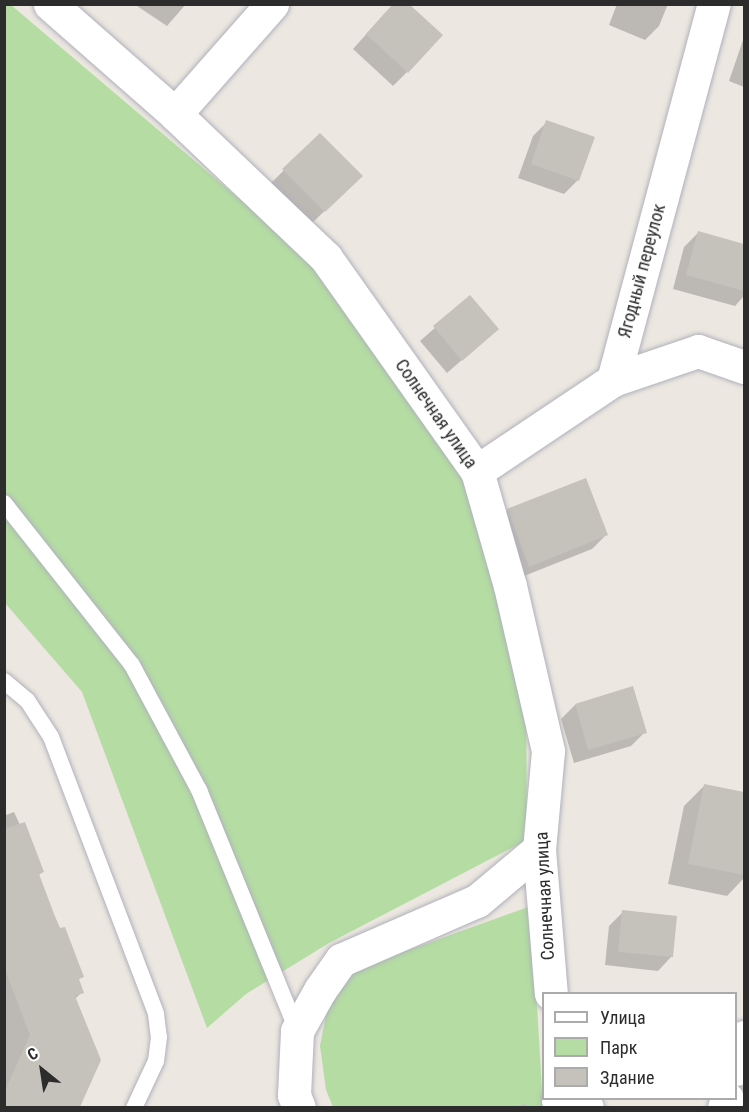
<!DOCTYPE html>
<html>
<head>
<meta charset="utf-8">
<style>
  body { margin:0 }
  #map { position:relative; width:749px; height:1112px; overflow:hidden; background:#ece7e0; font-family:"Roboto Condensed",sans-serif }
  div>[style] { position:absolute }
  .green>* { inset:0; background:#b4dca3 }
  .shadow>* { inset:0; background:#0003 }
  .building>* { inset:0; background:#c5c1bb }
  .path>* { height:4px; margin-top:-2px; transform-origin:0; background:repeating-linear-gradient(90deg,#c4c4c4 0 4.5px,transparent 0 7.5px) }
  .roads { filter:drop-shadow(0 0 2px #b0b1bb) drop-shadow(0 0 2px #b0b1bb) }
  .lane>* { height:16px; margin:-8px; padding:0 8px; transform-origin:8px; border-radius:8px; background:#fff }
  .street>* { height:33px; margin:-16.5px; padding:0 16.5px; transform-origin:16.5px; border-radius:16.5px; background:#fff }
  span { translate:-50% -50%; white-space:nowrap; text-align:center; line-height:1.15; -webkit-text-stroke:4.5px #fff; paint-order:stroke }
  .street-label { font-size:18px; color:#2c2c2c }
  .frame { position:absolute; inset:0; border:6px solid #2c2c2c; pointer-events:none }
  .legend { position:absolute; left:542px; top:992px; width:195px; height:108px; box-sizing:border-box; background:#fff; border:2px solid #ababab; margin:0; padding:8px 10px; list-style:none; font-size:18px; color:#2c2c2c }
  .legend li { display:flex; align-items:center; gap:12px; height:30px }
  .legend b { width:30px; border:2px solid #ababab }
  .north { position:absolute; left:12px; top:1040px; width:60px; height:60px; -webkit-text-stroke:4px #fff; paint-order:stroke; rotate:330deg; font-size:16px; font-weight:700; line-height:24px; text-align:center; color:#2c2c2c }
  .north::after { content:''; display:block; margin:auto; width:21px; height:27px; background:#2c2c2c; clip-path:polygon(50% 0,100% 100%,50% 72%,0 100%) }
</style>
</head>
<body>
<div id="map">
  <div class="green">
    <i style="clip-path:polygon(4px 5px,11px 5px,308px 257px,459px 461px,526px 701px,527px 840px,329px 943px,246px 994px,207px 1028px,82px 692px,5px 603px)"></i>
    <i style="clip-path:polygon(531px 906px,543px 1107px,333px 1107px,326px 1090px,320px 1046px,329px 1000px,356px 969px)"></i>
  </div>
  <div class="shadow">
    <i style="clip-path:polygon(134px 4px,186px 4px,167px 26px)"></i>
    <i style="clip-path:polygon(617px 4px,668px 4px,659px 26px,645px 40px,609px 25px)"></i>
    <i style="clip-path:polygon(386px 12px,407px 72px,393px 86px,353px 49px)"></i>
    <i style="clip-path:polygon(744px 37px,744px 87px,729px 81px)"></i>
    <i style="clip-path:polygon(547px 122px,578px 180px,564px 194px,518px 178px,533px 136px)"></i>
    <i style="clip-path:polygon(320px 135px,361px 176px,310px 225px,270px 184px)"></i>
    <i style="clip-path:polygon(698px 233px,744px 246px,744px 296px,735px 306px,673px 289px,684px 247px)"></i>
    <i style="clip-path:polygon(470px 297px,497px 329px,447px 373px,420px 341px)"></i>
    <i style="clip-path:polygon(508px 510px,606px 535px,592px 549px,514px 580px,494px 524px)"></i>
    <i style="clip-path:polygon(575px 705px,645px 732px,631px 746px,574px 763px,561px 719px)"></i>
    <i style="clip-path:polygon(704px 786px,744px 794px,744px 878px,727px 896px,668px 884px,684px 806px)"></i>
    <i style="clip-path:polygon(4px 812px,6px 815px,14px 812px,42px 872px,38px 876px,82px 992px,75px 999px,99px 1060px,79px 1108px,4px 1108px)"></i>
    <i style="clip-path:polygon(623px 912px,672px 956px,658px 971px,605px 965px,609px 926px)"></i>
  </div>
  <div class="building">
    <i style="clip-path:polygon(393px 4px,409px 4px,443px 35px,408px 73px,366px 34px)"></i>
    <i style="clip-path:polygon(546px 120px,595px 137px,579px 181px,531px 164px)"></i>
    <i style="clip-path:polygon(320px 133px,363px 176px,325px 212px,282px 169px)"></i>
    <i style="clip-path:polygon(698px 231px,744px 244px,744px 291px,686px 275px)"></i>
    <i style="clip-path:polygon(470px 295px,499px 329px,462px 361px,433px 326px)"></i>
    <i style="clip-path:polygon(586px 478px,608px 535px,529px 567px,507px 509px)"></i>
    <i style="clip-path:polygon(633px 686px,647px 733px,588px 750px,575px 704px)"></i>
    <i style="clip-path:polygon(704px 784px,744px 792px,744px 875px,688px 864px)"></i>
    <i style="clip-path:polygon(25px 822px,44px 872px,39px 874px,54px 914px,60px 928px,65px 927px,84px 977px,79px 979px,84px 993px,75px 996px,101px 1060px,80px 1107px,4px 1107px,4px 1093px,30px 1035px,4px 967px,4px 829px)"></i>
    <i style="clip-path:polygon(622px 910px,677px 916px,673px 957px,618px 952px)"></i>
  </div>
  <div class="path">
    <i style="left:515px;top:1108px;width:12px;rotate:-14deg"></i>
  </div>
  <div class="roads">
    <div class="lane">
      <i style="left:4px;top:503px;width:206px;rotate:51.7deg"></i>
      <i style="left:132px;top:665px;width:142px;rotate:61.8deg"></i>
      <i style="left:199px;top:790px;width:259px;rotate:67.8deg"></i>
      <i style="left:4px;top:681px;width:30px;rotate:40deg"></i>
      <i style="left:27px;top:700px;width:44px;rotate:57deg"></i>
      <i style="left:51px;top:737px;width:296px;rotate:69.2deg"></i>
      <i style="left:156px;top:1014px;width:23px;rotate:83deg"></i>
      <i style="left:159px;top:1037px;width:24px;rotate:97deg"></i>
      <i style="left:156px;top:1061px;width:52px;rotate:115.1deg"></i>
    </div>
    <div class="street">
      <i style="left:50px;top:4px;width:167px;rotate:41.3deg"></i>
      <i style="left:175px;top:114px;width:209px;rotate:43.6deg"></i>
      <i style="left:326px;top:258px;width:261px;rotate:54.7deg"></i>
      <i style="left:477px;top:471px;width:120px;rotate:74deg"></i>
      <i style="left:510px;top:586px;width:169px;rotate:77deg"></i>
      <i style="left:548px;top:751px;width:98px;rotate:95.2deg"></i>
      <i style="left:539px;top:849px;width:145px;rotate:85.3deg"></i>
      <i style="left:175px;top:114px;width:147px;rotate:-48.6deg"></i>
      <i style="left:613px;top:380px;width:90px;rotate:-18.8deg"></i>
      <i style="left:698px;top:351px;width:49px;rotate:19.2deg"></i>
      <i style="left:477px;top:471px;width:164px;rotate:-33.8deg"></i>
      <i style="left:613px;top:380px;width:389px;rotate:-75deg"></i>
      <i style="left:736px;top:1069px;width:33px;rotate:-76deg"></i>
      <i style="left:558px;top:1100px;width:30px;rotate:15deg"></i>
      <i style="left:299px;top:1108px;width:14px;rotate:-111deg"></i>
      <i style="left:294px;top:1095px;width:64px;rotate:-87.3deg"></i>
      <i style="left:297px;top:1031px;width:47px;rotate:-60.7deg"></i>
      <i style="left:320px;top:990px;width:37px;rotate:-55deg"></i>
      <i style="left:341px;top:960px;width:148px;rotate:-23.5deg"></i>
      <i style="left:477px;top:901px;width:81px;rotate:-40deg"></i>
      <i style="left:724px;top:1108px;width:10px;rotate:-73deg"></i>
    </div>
  </div>
  <div class="street-label">
    <span style="left:642px;top:271px;rotate:-75deg">Ягодный переулок</span>
    <span style="left:436px;top:414px;rotate:55deg">Солнечная улица</span>
    <span style="left:545px;top:896px;rotate:-93deg">Солнечная улица</span>
  </div>
  <div class="frame"></div>
  <ul class="legend">
  <li><b style="height:8px;background:#fff"></b>Улица</li>
  <li><b style="height:16px;background:#b4dca3"></b>Парк</li>
  <li><b style="height:16px;background:#c5c1bb"></b>Здание</li>
  </ul>
  <div class="north">С</div>
</div>
</body>
</html>
